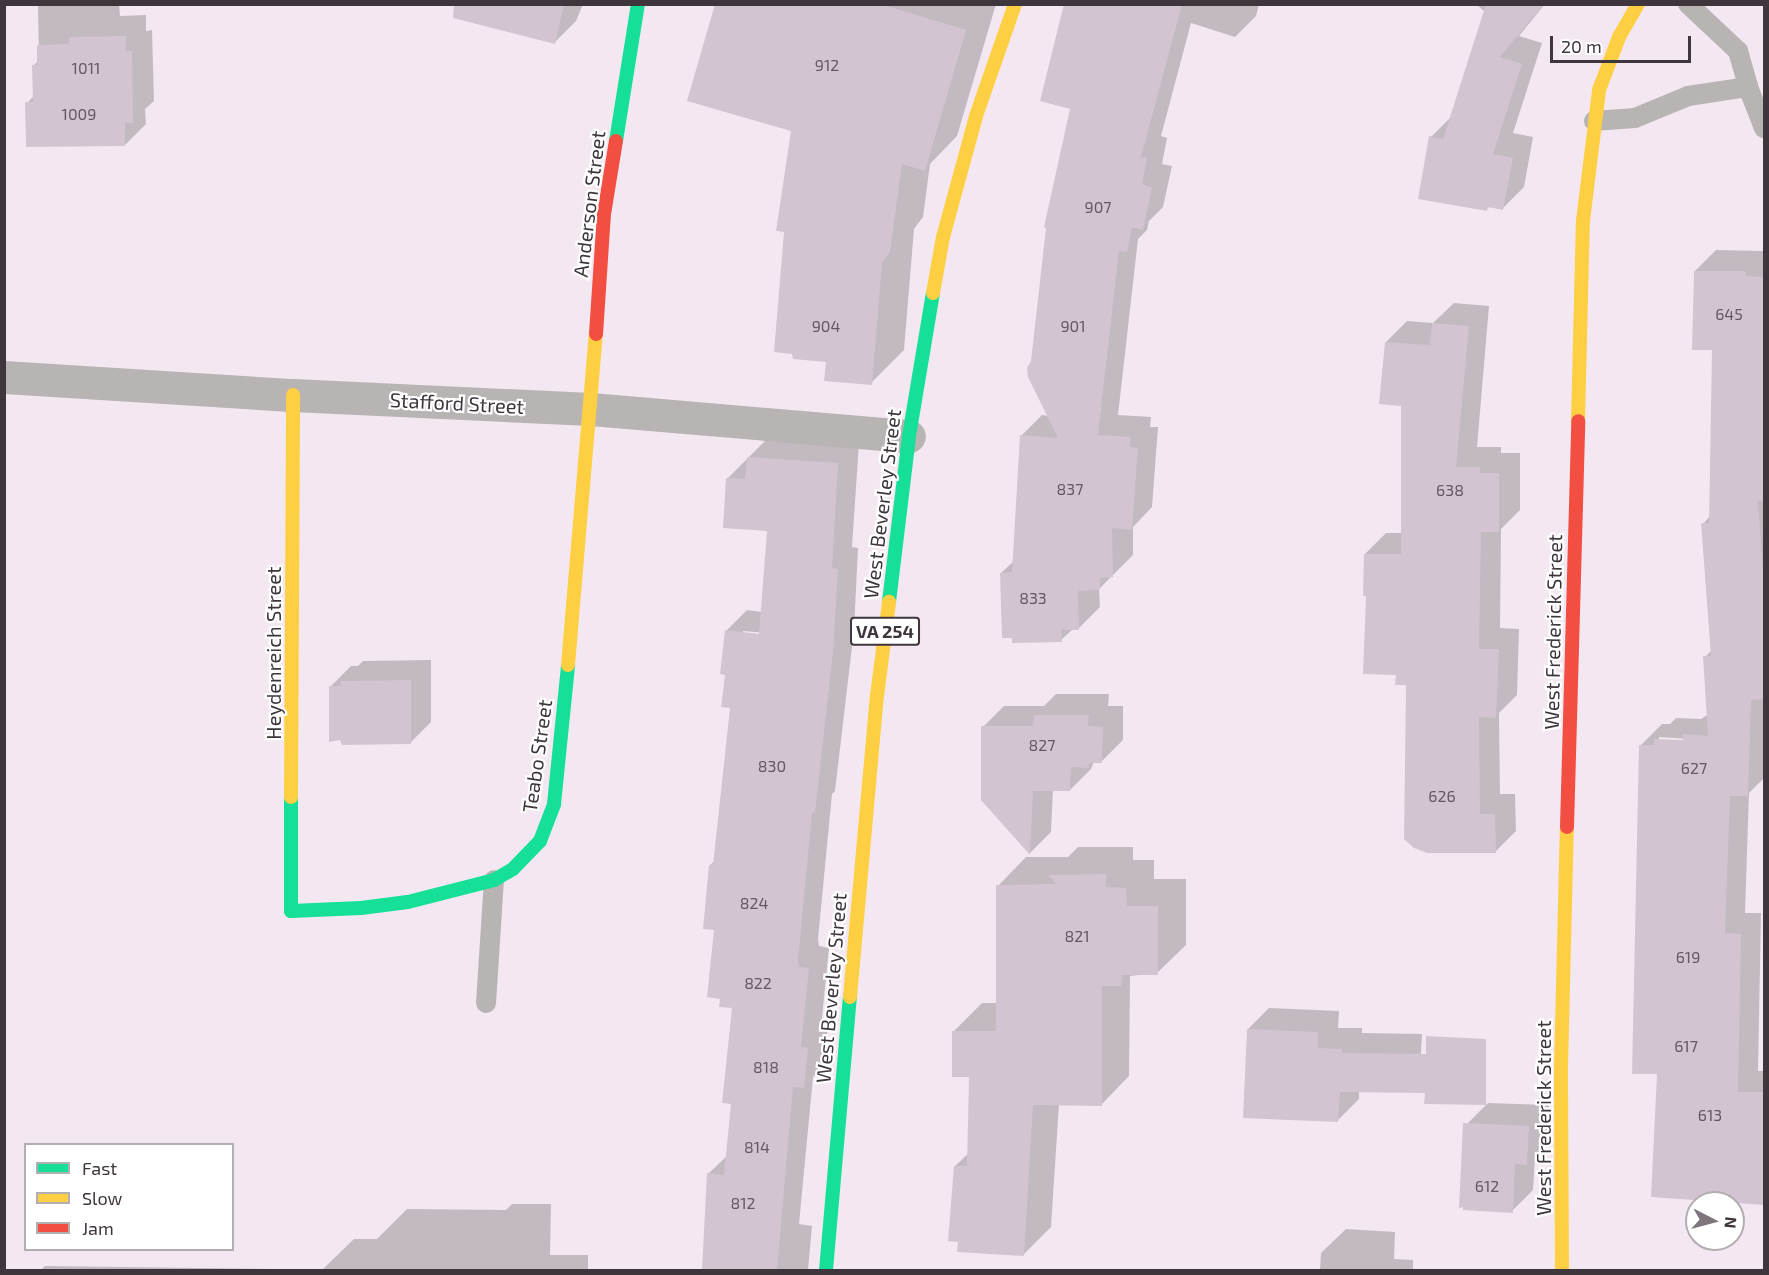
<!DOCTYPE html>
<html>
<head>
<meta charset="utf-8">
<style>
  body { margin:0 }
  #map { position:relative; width:1769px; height:1275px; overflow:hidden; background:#f3e8f2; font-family:"Exo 2",sans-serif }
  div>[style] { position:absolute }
  .shadow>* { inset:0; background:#0003 }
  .building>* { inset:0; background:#d2c5d1 }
  .lane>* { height:20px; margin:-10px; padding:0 10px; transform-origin:10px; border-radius:10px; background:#b9b4b4 }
  .street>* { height:33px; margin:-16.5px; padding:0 16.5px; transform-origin:16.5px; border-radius:16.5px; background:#b9b4b4 }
  .fast>* { height:14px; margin:-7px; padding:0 7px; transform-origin:7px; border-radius:7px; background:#16e098 }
  .slow>* { height:14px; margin:-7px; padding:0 7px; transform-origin:7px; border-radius:7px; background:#ffcf43 }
  .jam>* { height:14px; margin:-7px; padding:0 7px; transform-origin:7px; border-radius:7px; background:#f24e42 }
  span { translate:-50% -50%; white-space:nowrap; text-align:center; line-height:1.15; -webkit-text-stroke:4.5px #fff; paint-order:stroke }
  .number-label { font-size:16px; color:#635962 }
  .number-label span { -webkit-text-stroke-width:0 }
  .shield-label span { padding:2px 4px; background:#fff; border:2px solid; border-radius:4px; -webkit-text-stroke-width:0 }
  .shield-label { font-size:18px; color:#3e353d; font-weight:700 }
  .street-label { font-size:20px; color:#3e353d }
  .frame { position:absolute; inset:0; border:6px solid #3e353d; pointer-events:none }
  .legend { position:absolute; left:24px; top:1143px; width:210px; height:108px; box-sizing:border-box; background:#fff; border:2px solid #b2aeb1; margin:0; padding:8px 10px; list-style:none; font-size:18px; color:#3e353d }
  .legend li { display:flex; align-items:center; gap:12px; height:30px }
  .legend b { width:30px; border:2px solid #b2aeb1 }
  .north { position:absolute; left:1685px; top:1191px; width:60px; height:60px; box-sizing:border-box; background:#fff; border:2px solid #b2aeb1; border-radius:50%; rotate:96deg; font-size:16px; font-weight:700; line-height:24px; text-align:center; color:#3e353d }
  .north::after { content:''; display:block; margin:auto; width:21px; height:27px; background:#7d747c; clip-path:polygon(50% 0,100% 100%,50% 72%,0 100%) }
  .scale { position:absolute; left:1550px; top:36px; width:141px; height:27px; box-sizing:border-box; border:3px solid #3e353d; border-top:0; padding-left:8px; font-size:18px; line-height:21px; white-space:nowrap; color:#3e353d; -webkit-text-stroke:4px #fff; paint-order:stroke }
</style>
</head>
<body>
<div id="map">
  <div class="shadow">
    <i style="clip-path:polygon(38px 4px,119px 4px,120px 16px,146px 15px,146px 31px,152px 30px,154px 101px,145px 109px,146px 124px,125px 145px,27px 103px,34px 96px,33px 66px,39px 60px)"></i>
    <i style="clip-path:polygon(488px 4px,583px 4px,576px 21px,555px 42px)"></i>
    <i style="clip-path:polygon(717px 4px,996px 4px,957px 136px,930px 164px,923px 217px,914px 229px,904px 350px,871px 383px,828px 360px,792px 130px)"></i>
    <i style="clip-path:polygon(1066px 4px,1259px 4px,1256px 16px,1235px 37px,1191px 23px,1161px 136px,1167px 138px,1162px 164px,1172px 166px,1163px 207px,1149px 221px,1147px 230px,1138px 239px,1118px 415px,1151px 417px,1150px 427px,1158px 427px,1152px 507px,1133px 527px,1133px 555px,1099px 589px,1100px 607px,1079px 628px,1073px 629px,1061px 640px,1001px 573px,1014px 561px,1021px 436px,1042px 415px,1049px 416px,1032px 361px,1072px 108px)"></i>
    <i style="clip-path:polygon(1476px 4px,1545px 4px,1519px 36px,1542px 43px,1513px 133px,1533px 137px,1524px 187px,1503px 208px,1490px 206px,1486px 210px,1431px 137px,1452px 116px,1485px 12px)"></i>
    <i style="clip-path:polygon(evenodd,1716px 250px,1764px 251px,1764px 778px,1749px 793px,1745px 913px,1761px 913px,1758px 1071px,1764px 1071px,1764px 1204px,1653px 1196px,1659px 1073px,1641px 745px,1662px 724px,1670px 724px,1676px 718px,1701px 719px,1709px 714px,1705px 657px,1712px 650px,1703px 524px,1711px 515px,1713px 348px,1695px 271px,1716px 250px,1659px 737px,1690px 739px,1690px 742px,1659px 740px,1659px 737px)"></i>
    <i style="clip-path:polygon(1454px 303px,1489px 306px,1477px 447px,1501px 447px,1501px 453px,1520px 453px,1520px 510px,1501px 529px,1500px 628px,1519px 629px,1517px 695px,1499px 713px,1500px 794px,1515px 794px,1516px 831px,1495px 852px,1407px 684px,1397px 673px,1367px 594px,1365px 554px,1386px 533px,1402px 533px,1403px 405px,1386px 342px,1407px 321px,1433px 323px)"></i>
    <i style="clip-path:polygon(evenodd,769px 437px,859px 443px,852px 547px,858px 548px,854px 630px,835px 791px,832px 794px,818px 939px,819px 946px,829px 948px,821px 1027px,828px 1027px,824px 1065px,813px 1077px,799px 1224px,812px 1226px,808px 1270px,704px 1270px,708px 1174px,728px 1155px,732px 1103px,734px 1007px,715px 929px,710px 865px,716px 860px,732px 707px,726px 673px,726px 631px,747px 610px,762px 612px,769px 529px,727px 479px,769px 437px,743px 631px,766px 633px,766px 636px,743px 634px,743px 631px)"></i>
    <i style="clip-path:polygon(431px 660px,431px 722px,410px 743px,330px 687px,351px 666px,358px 666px,363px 661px)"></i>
    <i style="clip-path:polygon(1056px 694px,1109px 694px,1108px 706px,1123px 706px,1123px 740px,1102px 761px,1094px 761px,1091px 769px,1070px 790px,1053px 789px,1051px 832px,1030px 853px,983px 800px,983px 727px,1004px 706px,1044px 706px)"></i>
    <i style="clip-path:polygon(1078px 847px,1133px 847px,1133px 860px,1154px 860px,1154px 879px,1186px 879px,1186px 945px,1157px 973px,1130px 976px,1129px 1076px,1101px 1105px,1059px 1104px,1051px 1227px,1023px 1255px,955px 1166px,969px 1153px,970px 1075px,954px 1031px,982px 1003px,998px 1003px,998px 886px,1026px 857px,1068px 857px)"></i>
    <i style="clip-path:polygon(1269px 1008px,1339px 1011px,1338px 1028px,1362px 1028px,1362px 1033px,1422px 1034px,1420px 1071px,1359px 1091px,1359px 1099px,1338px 1120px,1248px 1029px)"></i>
    <i style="clip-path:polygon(1488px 1103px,1549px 1105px,1548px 1143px,1535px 1156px,1533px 1190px,1512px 1211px,1467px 1124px)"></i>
    <i style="clip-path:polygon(512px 1204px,551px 1204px,550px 1255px,588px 1255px,588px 1270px,322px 1270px,354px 1239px,377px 1239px,407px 1209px,506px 1210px)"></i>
    <i style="clip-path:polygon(1346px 1229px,1395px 1232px,1394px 1259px,1413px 1260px,1413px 1270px,1320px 1270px,1321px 1253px)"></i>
    <i style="clip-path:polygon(45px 1266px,272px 1269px,41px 1270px)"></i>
  </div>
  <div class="building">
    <i style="clip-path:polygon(454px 4px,564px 4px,555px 44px,453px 18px)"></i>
    <i style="clip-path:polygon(715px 4px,880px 4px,966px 30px,925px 171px,902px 164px,890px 252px,882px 263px,872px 385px,824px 381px,826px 362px,793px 359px,792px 354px,774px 352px,784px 232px,776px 231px,791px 131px,687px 101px)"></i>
    <i style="clip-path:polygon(1064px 4px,1182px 4px,1141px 157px,1147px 158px,1142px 184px,1152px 187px,1143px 230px,1132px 227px,1127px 252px,1119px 251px,1098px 435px,1130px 437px,1130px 447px,1138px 448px,1132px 530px,1112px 528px,1113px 577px,1100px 578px,1100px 590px,1078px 591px,1079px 630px,1061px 630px,1062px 642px,1012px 643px,1012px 638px,1002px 638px,1000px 573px,1012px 572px,1020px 435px,1058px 438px,1028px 377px,1027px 368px,1031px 361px,1046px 228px,1044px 227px,1070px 109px,1040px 101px)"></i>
    <i style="clip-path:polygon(1486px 4px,1544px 4px,1500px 57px,1522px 64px,1493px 154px,1513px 158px,1503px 210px,1488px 207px,1487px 211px,1418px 199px,1429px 136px,1443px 139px)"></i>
    <i style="clip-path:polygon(126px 36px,126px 51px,132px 51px,133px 123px,125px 123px,125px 146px,26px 147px,25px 102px,33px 102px,32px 65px,37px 65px,37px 45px,69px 44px,69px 37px)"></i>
    <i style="clip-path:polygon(1694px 271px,1745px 271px,1746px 276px,1764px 277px,1764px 501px,1758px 501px,1764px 586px,1764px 699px,1751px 700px,1748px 796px,1730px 796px,1725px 933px,1741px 934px,1738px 1092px,1764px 1092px,1764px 1205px,1651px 1197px,1657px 1074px,1632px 1074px,1639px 745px,1654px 745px,1654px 739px,1683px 740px,1683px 734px,1708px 736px,1703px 656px,1711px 656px,1701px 523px,1709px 523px,1712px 350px,1692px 350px)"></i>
    <i style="clip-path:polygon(1432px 323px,1469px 326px,1456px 467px,1480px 467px,1480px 473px,1499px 473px,1499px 532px,1481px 532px,1479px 649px,1499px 649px,1496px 718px,1479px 717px,1480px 814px,1495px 814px,1496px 853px,1427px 853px,1414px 848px,1404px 839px,1406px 685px,1395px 685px,1396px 675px,1363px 674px,1366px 596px,1363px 596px,1364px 554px,1401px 554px,1401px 406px,1379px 404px,1385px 342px,1430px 345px)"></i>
    <i style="clip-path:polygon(747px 457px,838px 463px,832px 568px,838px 569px,833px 652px,815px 813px,812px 813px,798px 960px,799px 967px,809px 968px,801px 1047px,808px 1048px,804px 1088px,793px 1087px,777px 1270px,702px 1270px,707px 1173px,724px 1175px,731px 1104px,722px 1103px,732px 1008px,719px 1007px,720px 999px,707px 997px,714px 930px,703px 929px,709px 865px,713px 865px,730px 708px,721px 707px,725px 675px,720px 674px,725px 630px,759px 634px,767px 531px,723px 528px,726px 478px,745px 479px)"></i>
    <i style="clip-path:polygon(411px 680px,411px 744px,342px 745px,340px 740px,329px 742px,329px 686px,341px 686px,340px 681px)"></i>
    <i style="clip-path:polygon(1034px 715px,1089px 715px,1088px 726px,1103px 727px,1102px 763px,1089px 763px,1089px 768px,1071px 767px,1070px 791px,1033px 791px,1030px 855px,981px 800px,981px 726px,1033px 726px)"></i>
    <i style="clip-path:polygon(1106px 874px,1106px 887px,1126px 888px,1127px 906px,1158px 906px,1158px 975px,1122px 975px,1121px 986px,1102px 986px,1102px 1106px,1033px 1105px,1024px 1256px,957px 1252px,958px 1242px,948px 1241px,954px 1166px,967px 1166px,969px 1077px,952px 1077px,952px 1031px,996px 1031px,996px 885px,1057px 884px,1048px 875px)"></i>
    <i style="clip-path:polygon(1247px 1029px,1318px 1032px,1318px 1048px,1342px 1049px,1342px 1053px,1426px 1054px,1426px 1036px,1486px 1039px,1486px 1105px,1424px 1104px,1425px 1093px,1340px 1092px,1338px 1122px,1243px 1118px)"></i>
    <i style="clip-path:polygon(1463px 1123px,1529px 1126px,1527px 1165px,1515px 1164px,1513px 1213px,1463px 1210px,1463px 1207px,1459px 1208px)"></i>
  </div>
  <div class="lane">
    <i style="left:1688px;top:4px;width:69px;rotate:43.2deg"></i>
    <i style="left:1738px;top:51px;width:37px;rotate:74deg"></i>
    <i style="left:1594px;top:121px;width:41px;rotate:-4.2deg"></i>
    <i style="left:1635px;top:118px;width:57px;rotate:-22.5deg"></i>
    <i style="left:1688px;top:96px;width:61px;rotate:-8.5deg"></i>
    <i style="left:1748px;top:87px;width:44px;rotate:68.7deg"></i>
    <i style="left:486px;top:1003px;width:123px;rotate:-86.3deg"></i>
  </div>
  <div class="street">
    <i style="left:4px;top:377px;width:290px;rotate:3.6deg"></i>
    <i style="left:293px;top:395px;width:298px;rotate:2.7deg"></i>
    <i style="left:591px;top:409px;width:319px;rotate:4.9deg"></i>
  </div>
  <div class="fast">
    <i style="left:616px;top:141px;width:139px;rotate:-80.9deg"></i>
    <i style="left:889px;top:602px;width:167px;rotate:-83.1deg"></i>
    <i style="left:909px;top:436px;width:145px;rotate:-80.5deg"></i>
    <i style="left:291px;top:797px;width:114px;rotate:90deg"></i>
    <i style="left:291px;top:911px;width:70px;rotate:-2.5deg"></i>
    <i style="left:361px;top:908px;width:47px;rotate:-7.3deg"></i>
    <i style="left:408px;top:902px;width:89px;rotate:-14.3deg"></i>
    <i style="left:494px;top:880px;width:22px;rotate:-30deg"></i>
    <i style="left:513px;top:869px;width:39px;rotate:-46deg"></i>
    <i style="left:540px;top:841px;width:40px;rotate:-69deg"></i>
    <i style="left:554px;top:804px;width:140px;rotate:-84.2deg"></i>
    <i style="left:826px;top:1270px;width:274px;rotate:-85deg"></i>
  </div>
  <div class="slow">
    <i style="left:933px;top:293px;width:57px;rotate:-79.9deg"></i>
    <i style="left:943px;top:237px;width:125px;rotate:-74.7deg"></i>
    <i style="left:976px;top:116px;width:119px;rotate:-70.8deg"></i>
    <i style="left:1578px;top:421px;width:200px;rotate:-88.6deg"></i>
    <i style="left:1583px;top:221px;width:132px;rotate:-83deg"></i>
    <i style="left:1599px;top:90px;width:57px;rotate:-69.3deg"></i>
    <i style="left:1619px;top:37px;width:38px;rotate:-60deg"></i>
    <i style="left:568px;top:665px;width:332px;rotate:-85.2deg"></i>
    <i style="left:291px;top:797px;width:402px;rotate:-89.7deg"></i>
    <i style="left:850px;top:997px;width:302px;rotate:-84.9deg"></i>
    <i style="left:877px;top:696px;width:95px;rotate:-82.7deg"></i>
    <i style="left:1562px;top:1270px;width:203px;rotate:-90.3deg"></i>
    <i style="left:1561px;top:1067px;width:240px;rotate:-88.6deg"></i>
  </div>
  <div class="jam">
    <i style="left:596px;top:334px;width:120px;rotate:-86.2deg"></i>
    <i style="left:604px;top:214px;width:74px;rotate:-80.7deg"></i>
    <i style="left:1567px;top:827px;width:406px;rotate:-88.4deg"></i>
  </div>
  <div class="number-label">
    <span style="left:827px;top:65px">912</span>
    <span style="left:86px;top:68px">1011</span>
    <span style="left:79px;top:114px">1009</span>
    <span style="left:1098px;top:207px">907</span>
    <span style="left:1729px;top:314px">645</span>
    <span style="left:826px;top:326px">904</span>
    <span style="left:1073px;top:326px">901</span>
    <span style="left:1070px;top:489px">837</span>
    <span style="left:1450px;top:490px">638</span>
    <span style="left:1033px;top:598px">833</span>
    <span style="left:1042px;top:745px">827</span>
    <span style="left:772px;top:766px">830</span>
    <span style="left:1694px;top:768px">627</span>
    <span style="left:1442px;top:796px">626</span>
    <span style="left:754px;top:903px">824</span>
    <span style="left:1077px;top:936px">821</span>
    <span style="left:1688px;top:957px">619</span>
    <span style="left:758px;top:983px">822</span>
    <span style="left:1686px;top:1046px">617</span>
    <span style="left:766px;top:1067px">818</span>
    <span style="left:1710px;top:1115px">613</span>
    <span style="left:757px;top:1147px">814</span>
    <span style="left:1487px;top:1186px">612</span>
    <span style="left:743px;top:1203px">812</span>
  </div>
  <div class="shield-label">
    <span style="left:885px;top:631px">VA 254</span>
  </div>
  <div class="street-label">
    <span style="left:589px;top:204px;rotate:-83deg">Anderson Street</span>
    <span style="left:457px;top:403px;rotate:3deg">Stafford Street</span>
    <span style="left:882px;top:504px;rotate:-83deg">West Beverley Street</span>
    <span style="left:1553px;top:632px;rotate:-89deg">West Frederick Street</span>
    <span style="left:273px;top:653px;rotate:-90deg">Heydenreich Street</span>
    <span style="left:537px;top:756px;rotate:-82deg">Teabo Street</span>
    <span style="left:831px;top:988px;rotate:-85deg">West Beverley Street</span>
    <span style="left:1543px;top:1118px;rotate:-90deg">West Frederick Street</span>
  </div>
  <div class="frame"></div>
  <ul class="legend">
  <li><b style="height:8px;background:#16e098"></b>Fast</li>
  <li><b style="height:8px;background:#ffcf43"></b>Slow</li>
  <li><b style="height:8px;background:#f24e42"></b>Jam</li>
  </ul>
  <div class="north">N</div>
  <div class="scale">20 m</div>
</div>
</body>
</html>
